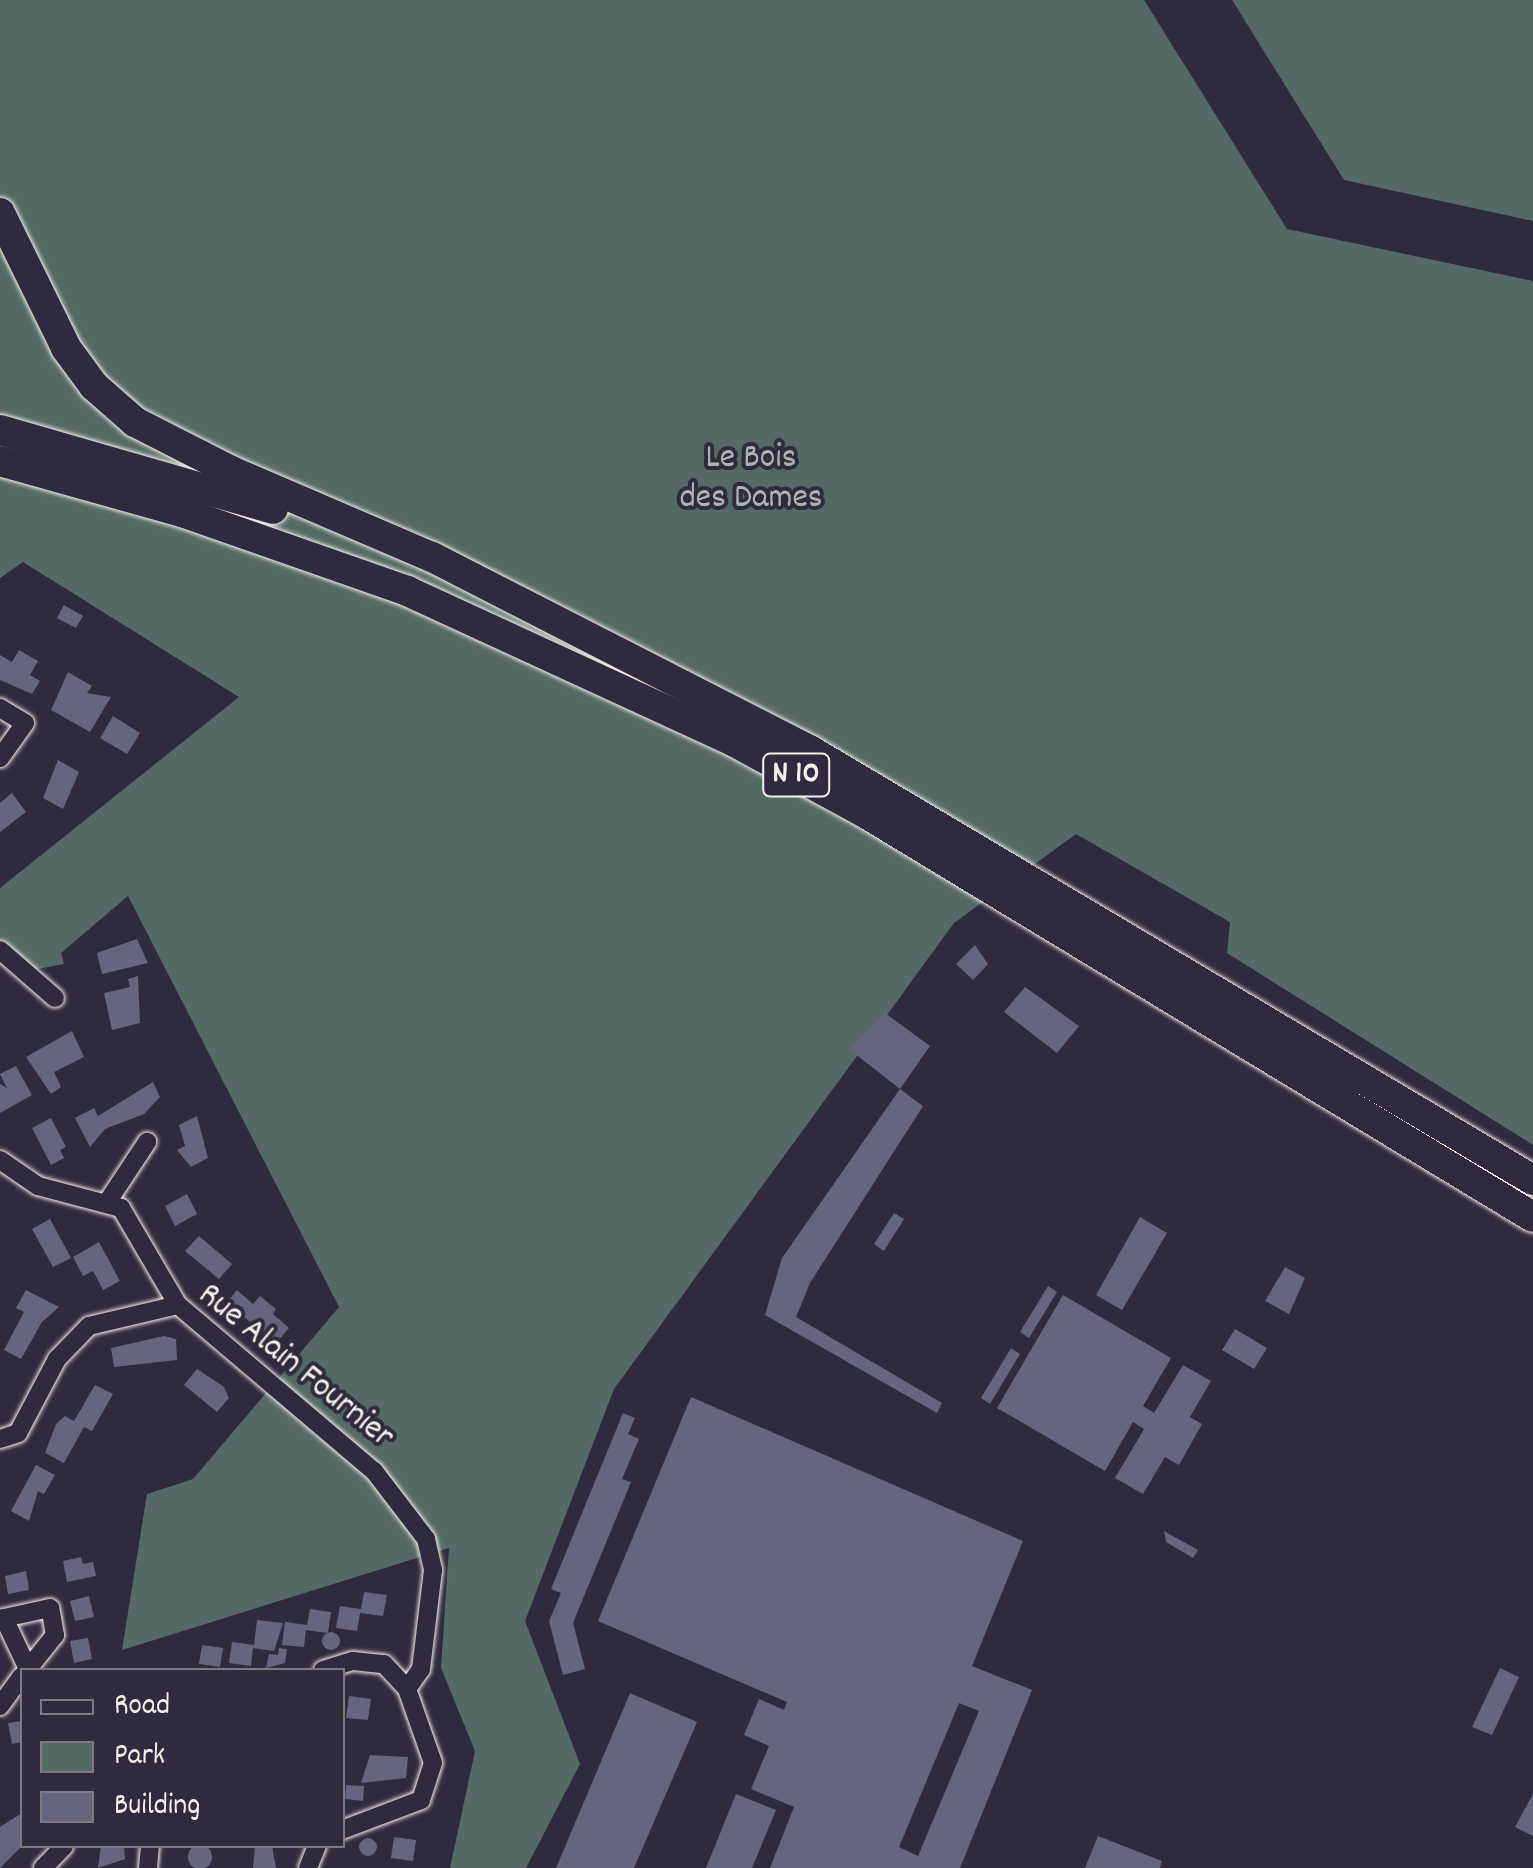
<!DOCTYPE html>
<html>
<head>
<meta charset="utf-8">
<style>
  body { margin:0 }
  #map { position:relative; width:1533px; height:1868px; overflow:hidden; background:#2f2a3d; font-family:Dekko,sans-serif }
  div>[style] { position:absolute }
  .green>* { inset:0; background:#556a65 }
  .building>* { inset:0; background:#666580 }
  .round { border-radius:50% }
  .roads { filter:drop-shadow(0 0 2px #f4f1e8) drop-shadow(0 0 2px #f4f1e8) }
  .minor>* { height:18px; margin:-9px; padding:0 9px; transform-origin:9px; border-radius:9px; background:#2f2a3d }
  .trunk>* { height:30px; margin:-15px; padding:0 15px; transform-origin:15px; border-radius:15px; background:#2f2a3d }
  span { translate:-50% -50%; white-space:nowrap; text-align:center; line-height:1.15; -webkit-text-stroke:8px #2f2a3d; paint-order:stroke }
  .shield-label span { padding:2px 8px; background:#2f2a3d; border:2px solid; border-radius:8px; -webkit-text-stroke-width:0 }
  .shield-label { font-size:32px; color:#f4f1e8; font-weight:700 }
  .park-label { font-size:35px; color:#acb4ad }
  .street-label { font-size:35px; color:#f4f1e8 }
  .legend { position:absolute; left:20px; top:1668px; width:325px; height:180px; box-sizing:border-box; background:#2f2a3d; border:2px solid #7e7a81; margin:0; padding:12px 18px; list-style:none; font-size:30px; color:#f4f1e8 }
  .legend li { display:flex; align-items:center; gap:20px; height:50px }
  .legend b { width:50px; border:2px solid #7e7a81 }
</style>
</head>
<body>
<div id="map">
  <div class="green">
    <i style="clip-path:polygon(0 0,1144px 0,1287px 229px,1533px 281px,1533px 1145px,1227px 953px,1230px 922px,1076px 834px,954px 923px,614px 1389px,525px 1621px,580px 1764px,526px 1868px,450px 1868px,475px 1751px,441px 1668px,449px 1548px,122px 1650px,147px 1494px,193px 1479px,339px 1307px,128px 896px,61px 953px,64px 964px,32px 970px,0 942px,0 888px,239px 697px,23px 562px,0 578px)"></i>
    <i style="clip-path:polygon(1232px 0,1533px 0,1533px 221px,1344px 180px)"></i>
  </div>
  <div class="building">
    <i style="clip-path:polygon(64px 605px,83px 616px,76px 628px,57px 618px)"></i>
    <i style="clip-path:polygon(19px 650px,38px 661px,30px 675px,40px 681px,32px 694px,0 680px,0 655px,12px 662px)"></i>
    <i style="clip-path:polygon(68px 672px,92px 686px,87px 693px,111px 697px,90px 732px,51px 710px)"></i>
    <i style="clip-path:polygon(113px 716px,140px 733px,127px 754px,100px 738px)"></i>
    <i style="clip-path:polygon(58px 760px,79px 772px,63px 809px,43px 798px)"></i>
    <i style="clip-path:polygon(12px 793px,26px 812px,0 832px,0 803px)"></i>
    <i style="clip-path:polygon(137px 939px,148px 963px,102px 974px,97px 953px)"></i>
    <i style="clip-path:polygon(975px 945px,988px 964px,973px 980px,956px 964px)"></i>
    <i style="clip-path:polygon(138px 976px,140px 1023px,112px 1030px,104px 993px,130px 987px,128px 979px)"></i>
    <i style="clip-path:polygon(1025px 987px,1079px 1026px,1057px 1053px,1004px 1012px)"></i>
    <i style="clip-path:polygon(885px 1013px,930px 1046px,900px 1089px,923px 1106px,810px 1283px,796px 1317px,942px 1403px,937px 1413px,765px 1315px,782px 1258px,900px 1089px,849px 1049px)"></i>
    <i style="clip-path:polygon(72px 1031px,84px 1057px,54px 1072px,61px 1087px,51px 1094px,26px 1057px)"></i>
    <i style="clip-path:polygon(16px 1066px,32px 1095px,0 1113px,0 1084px,7px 1088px,0 1074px)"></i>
    <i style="clip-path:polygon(153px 1082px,160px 1097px,144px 1114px,105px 1129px,90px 1147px,75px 1118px,94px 1108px,98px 1116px)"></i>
    <i style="clip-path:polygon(197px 1116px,208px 1158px,191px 1167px,177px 1150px,185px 1146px,179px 1125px)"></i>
    <i style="clip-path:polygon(51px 1118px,66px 1147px,60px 1150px,64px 1158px,51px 1165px,32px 1128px)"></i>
    <i style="clip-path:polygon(187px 1194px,197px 1214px,175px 1226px,165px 1206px)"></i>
    <i style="clip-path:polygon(894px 1213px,904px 1219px,884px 1251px,874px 1244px)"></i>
    <i style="clip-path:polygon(1140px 1217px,1167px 1233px,1122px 1310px,1096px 1295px)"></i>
    <i style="clip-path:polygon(50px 1219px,71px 1258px,53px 1267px,32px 1229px)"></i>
    <i style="clip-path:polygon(199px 1236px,232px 1264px,219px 1279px,185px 1251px)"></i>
    <i style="clip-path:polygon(99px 1242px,120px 1281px,103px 1290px,93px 1271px,83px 1276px,73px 1257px)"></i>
    <i style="clip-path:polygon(1285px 1267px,1305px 1278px,1289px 1314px,1265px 1301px)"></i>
    <i style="clip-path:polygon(1048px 1286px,1057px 1292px,1029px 1338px,1020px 1332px)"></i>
    <i style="clip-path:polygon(26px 1290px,59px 1307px,42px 1322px,21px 1359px,4px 1350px,24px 1312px,16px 1308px)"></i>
    <i style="clip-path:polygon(237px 1290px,253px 1304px,260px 1296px,276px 1309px,273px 1314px,289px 1328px,276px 1343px,243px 1316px,237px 1323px,221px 1309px)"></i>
    <i style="clip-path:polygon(1063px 1295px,1171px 1358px,1143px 1406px,1154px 1413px,1183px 1365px,1211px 1381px,1190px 1417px,1202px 1424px,1179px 1465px,1165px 1457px,1143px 1494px,1115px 1478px,1144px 1429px,1133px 1422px,1105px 1471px,997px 1408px)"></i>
    <i style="clip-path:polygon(1235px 1329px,1267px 1348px,1254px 1369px,1222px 1350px)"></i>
    <i style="clip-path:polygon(164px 1336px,176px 1339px,177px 1360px,114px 1367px,111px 1348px)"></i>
    <i style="clip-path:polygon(1011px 1348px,1020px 1354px,990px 1404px,981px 1398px)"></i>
    <i style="clip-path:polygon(197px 1369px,224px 1387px,229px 1398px,217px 1412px,184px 1385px)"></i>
    <i style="clip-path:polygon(95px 1385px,113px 1394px,92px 1431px,84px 1427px,64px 1463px,45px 1453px,56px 1424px,65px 1416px,74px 1421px)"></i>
    <i style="clip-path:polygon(evenodd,691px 1397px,1023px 1541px,972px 1666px,1032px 1690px,960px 1868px,770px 1868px,794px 1807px,751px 1789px,769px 1746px,744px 1735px,759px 1699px,784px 1710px,787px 1702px,598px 1621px,691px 1397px,959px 1703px,979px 1711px,918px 1856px,899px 1847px,959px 1703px)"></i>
    <i style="clip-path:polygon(623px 1413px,635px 1418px,628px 1434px,639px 1439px,622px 1479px,631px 1482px,573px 1623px,585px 1669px,563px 1675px,549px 1621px,561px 1593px,551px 1589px)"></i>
    <i style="clip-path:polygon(36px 1465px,55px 1475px,44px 1494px,38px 1491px,29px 1521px,11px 1511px)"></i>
    <i style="clip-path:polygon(1164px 1531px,1198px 1550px,1193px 1558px,1166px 1542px)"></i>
    <i style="clip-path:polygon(81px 1557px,83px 1564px,93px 1562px,96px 1576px,67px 1582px,63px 1561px)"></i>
    <i style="clip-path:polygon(26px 1571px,29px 1590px,8px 1594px,5px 1576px)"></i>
    <i style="clip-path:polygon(364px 1592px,387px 1595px,383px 1616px,360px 1613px,357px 1631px,336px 1628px,340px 1606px,361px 1609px)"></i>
    <i style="clip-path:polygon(89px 1596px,94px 1617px,75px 1621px,70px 1601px)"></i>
    <i style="clip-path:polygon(310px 1609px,331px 1612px,328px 1633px,306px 1630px,304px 1647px,282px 1645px,285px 1622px,307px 1625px)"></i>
    <i style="clip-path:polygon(257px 1620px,283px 1623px,274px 1651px,253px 1648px,251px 1666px,229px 1663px,232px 1642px,254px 1645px)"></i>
    <i class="round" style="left:322px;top:1632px;width:18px;height:18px"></i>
    <i style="clip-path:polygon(88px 1638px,92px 1659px,74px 1663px,70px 1641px)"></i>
    <i style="clip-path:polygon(202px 1645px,223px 1648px,220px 1667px,199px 1664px)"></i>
    <i style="clip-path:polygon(279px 1648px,287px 1649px,285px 1663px,266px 1668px,269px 1654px,278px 1655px)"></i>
    <i style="clip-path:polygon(1500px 1668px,1519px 1677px,1492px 1735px,1472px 1727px)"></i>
    <i style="clip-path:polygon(630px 1693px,697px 1722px,634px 1868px,556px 1868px)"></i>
    <i style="clip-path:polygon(349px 1696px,371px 1699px,368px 1720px,346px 1718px)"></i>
    <i style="clip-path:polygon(22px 1721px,22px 1742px,12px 1744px,8px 1723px)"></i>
    <i style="clip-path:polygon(370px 1755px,408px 1757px,406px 1778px,361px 1783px)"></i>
    <i style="clip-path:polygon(346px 1785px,364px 1786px,363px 1801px,345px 1799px)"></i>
    <i style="clip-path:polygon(736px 1794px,776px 1810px,752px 1868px,706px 1868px)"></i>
    <i style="clip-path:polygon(1533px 1794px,1533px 1836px,1515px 1827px)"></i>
    <i style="clip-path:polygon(22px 1813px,22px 1846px,0 1868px,0 1827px)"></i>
    <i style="clip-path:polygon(1098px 1836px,1162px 1861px,1160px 1868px,1085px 1868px)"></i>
    <i style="clip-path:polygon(394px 1837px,416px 1840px,413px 1861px,391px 1858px)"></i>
    <i class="round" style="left:359px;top:1838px;width:18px;height:18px"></i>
    <i class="round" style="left:188px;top:1845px;width:24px;height:24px"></i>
    <i style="clip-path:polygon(101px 1846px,124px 1846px,125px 1859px,98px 1868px)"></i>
    <i style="clip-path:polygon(255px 1846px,272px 1846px,276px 1868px,253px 1868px)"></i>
  </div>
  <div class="roads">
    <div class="minor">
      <i style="left:0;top:708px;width:29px;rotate:31deg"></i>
      <i style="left:25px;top:723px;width:43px;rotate:125.5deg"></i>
      <i style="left:0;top:950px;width:73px;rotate:41.1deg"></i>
      <i style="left:0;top:1160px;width:46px;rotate:34.4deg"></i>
      <i style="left:38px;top:1186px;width:86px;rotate:14.8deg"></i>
      <i style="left:121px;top:1208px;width:113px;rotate:59.6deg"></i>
      <i style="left:108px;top:1201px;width:71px;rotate:-56.5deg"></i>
      <i style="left:0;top:1439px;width:19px;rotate:-18deg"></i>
      <i style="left:18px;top:1433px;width:84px;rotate:-62.2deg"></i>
      <i style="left:57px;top:1359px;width:46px;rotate:-45.9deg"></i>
      <i style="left:89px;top:1326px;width:91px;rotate:-13.3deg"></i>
      <i style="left:178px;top:1305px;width:257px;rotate:40.3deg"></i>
      <i style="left:374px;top:1471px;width:86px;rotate:52.6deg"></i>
      <i style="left:426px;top:1539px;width:32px;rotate:77deg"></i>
      <i style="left:433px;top:1570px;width:100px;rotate:96.9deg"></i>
      <i style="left:421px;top:1669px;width:24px;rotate:125deg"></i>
      <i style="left:27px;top:1670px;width:45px;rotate:-51.3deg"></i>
      <i style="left:55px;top:1635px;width:27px;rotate:-100deg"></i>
      <i style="left:50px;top:1608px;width:47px;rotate:167.7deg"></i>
      <i style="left:4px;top:1618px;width:56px;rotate:64.8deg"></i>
      <i style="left:323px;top:1670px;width:31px;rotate:-17deg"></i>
      <i style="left:353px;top:1661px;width:31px;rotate:6deg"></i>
      <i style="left:384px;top:1664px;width:34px;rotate:47deg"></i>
      <i style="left:407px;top:1689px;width:78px;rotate:70.6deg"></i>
      <i style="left:433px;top:1763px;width:39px;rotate:108deg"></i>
      <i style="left:421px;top:1800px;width:85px;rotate:159.2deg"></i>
      <i style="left:0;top:1706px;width:37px;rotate:-54deg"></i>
      <i style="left:43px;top:1868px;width:30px;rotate:-46deg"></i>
      <i style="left:148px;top:1868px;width:22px;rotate:-85deg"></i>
      <i style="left:308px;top:1868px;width:24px;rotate:-68deg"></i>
    </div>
    <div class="trunk">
      <i style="left:0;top:213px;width:150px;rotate:63.9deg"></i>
      <i style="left:66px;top:348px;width:47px;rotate:53.6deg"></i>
      <i style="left:94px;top:386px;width:55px;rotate:41.3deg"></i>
      <i style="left:135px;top:422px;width:108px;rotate:27deg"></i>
      <i style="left:231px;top:471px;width:219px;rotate:23.2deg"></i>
      <i style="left:432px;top:557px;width:426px;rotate:27.1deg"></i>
      <i style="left:811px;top:751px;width:840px;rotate:30.72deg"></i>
      <i style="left:0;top:430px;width:284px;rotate:16.1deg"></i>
      <i style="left:0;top:461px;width:189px;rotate:15.7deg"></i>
      <i style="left:182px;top:512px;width:238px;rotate:19.3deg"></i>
      <i style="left:407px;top:591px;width:359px;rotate:24.7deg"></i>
      <i style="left:733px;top:741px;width:153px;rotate:28.6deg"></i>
      <i style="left:867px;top:814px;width:778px;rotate:31.18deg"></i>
    </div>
  </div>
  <div class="shield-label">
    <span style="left:796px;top:775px">N 10</span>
  </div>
  <div class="park-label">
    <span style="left:751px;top:479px">Le Bois<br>des Dames</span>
  </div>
  <div class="street-label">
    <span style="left:295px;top:1367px;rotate:39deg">Rue Alain Fournier</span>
  </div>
  <ul class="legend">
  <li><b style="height:12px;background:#2f2a3d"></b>Road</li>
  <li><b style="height:28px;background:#556a65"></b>Park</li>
  <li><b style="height:28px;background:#666580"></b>Building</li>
  </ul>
</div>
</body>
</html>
